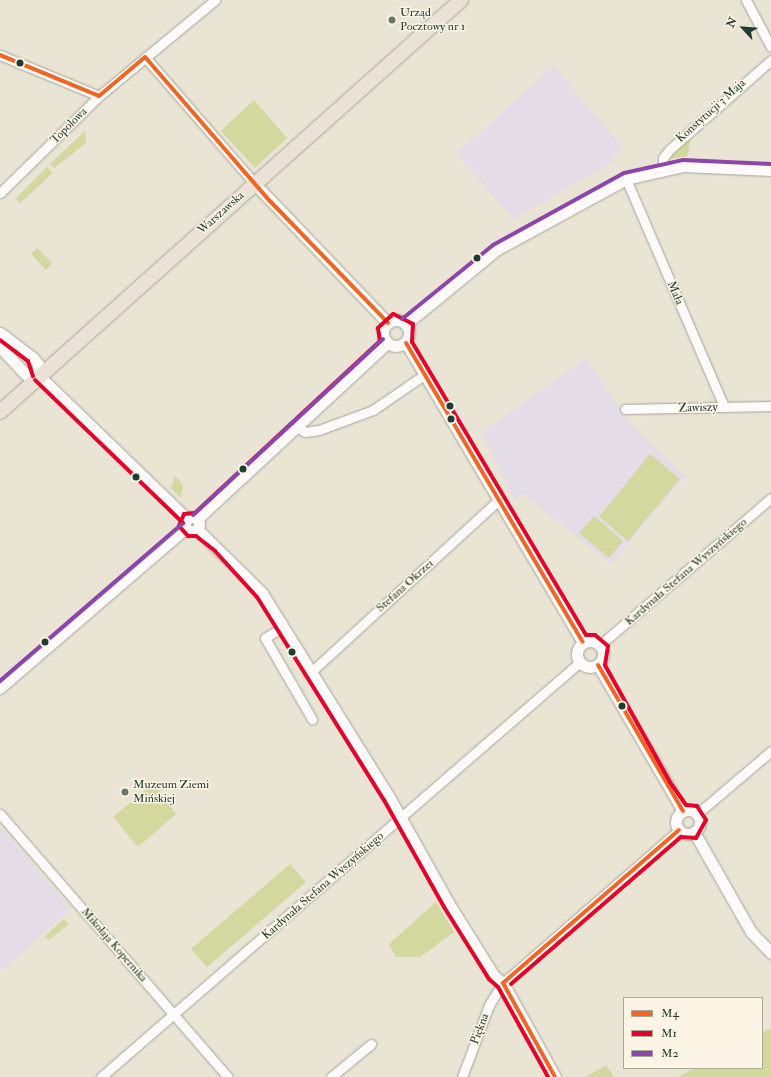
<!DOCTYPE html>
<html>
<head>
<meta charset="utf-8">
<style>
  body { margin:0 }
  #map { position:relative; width:771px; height:1077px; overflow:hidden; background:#e9e4d4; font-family:"IM FELL Double Pica",serif }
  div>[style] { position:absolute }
  .built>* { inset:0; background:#e4dce6 }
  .green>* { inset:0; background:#d2d89e }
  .roads { filter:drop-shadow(0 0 1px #a5a69c) drop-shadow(0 0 1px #a5a69c) }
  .minor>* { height:9px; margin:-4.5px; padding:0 4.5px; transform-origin:4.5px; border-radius:4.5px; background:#fcfbf9 }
  .tertiary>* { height:11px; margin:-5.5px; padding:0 5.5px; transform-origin:5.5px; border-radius:5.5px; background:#fcfbf9 }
  .tertiary>.ring { margin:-5.5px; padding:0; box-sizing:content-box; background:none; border:11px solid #fcfbf9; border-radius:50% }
  .primary>* { height:14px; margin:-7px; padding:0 7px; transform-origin:7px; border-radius:7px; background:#eae2d7 }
  .bus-1>* { height:4px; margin:-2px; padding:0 2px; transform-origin:2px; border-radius:2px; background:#f26522 }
  .bus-2>* { height:4px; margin:-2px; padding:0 2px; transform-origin:2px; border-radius:2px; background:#e4002b }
  .bus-3>* { height:4px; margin:-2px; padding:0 2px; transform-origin:2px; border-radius:2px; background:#8e44ad }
  .dots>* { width:11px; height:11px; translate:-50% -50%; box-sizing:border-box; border:2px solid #fcf5e5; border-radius:50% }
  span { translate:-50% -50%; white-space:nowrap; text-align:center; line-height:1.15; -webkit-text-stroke:3px #fcf5e5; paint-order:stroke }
  .poi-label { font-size:12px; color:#1f3d34 }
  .left { translate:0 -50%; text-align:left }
  .street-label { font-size:12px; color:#1f3d34 }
  .legend { position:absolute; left:623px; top:997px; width:140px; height:72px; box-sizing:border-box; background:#fcf5e5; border:1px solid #a4ab9e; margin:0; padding:5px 7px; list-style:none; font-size:12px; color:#1f3d34 }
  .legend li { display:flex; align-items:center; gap:8px; height:20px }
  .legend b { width:20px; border:1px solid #a4ab9e }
  .north { position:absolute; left:723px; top:8px; width:40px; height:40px; -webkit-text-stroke:3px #fcf5e5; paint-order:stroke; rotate:296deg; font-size:11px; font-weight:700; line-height:16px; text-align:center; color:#1f3d34 }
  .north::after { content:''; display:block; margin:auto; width:14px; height:18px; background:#1f3d34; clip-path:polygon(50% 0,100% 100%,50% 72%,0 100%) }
</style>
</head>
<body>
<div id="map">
  <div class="built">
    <i style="clip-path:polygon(554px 66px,623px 148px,612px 158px,614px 161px,514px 219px,456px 154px)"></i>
    <i style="clip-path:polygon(586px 358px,628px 421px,685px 477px,610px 564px,524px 494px,514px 500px,481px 433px)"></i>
    <i style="clip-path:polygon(0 827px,71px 909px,0 972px)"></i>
  </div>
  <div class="green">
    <i style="clip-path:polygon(254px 100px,287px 138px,255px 168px,221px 131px)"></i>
    <i style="clip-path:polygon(85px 131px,86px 143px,54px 168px,50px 164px)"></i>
    <i style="clip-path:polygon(690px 139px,688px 156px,669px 159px,669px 158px)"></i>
    <i style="clip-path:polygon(47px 167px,53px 173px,20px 203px,16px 198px)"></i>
    <i style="clip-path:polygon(37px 248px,52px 263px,46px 270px,31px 254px)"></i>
    <i style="clip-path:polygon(650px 454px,680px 479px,628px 541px,599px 517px)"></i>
    <i style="clip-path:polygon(175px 476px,183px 485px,181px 498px,171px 488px)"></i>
    <i style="clip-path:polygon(594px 516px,623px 541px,609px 558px,579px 533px)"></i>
    <i style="clip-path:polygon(154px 783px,176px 814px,138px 847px,113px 817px)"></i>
    <i style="clip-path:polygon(290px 864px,306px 882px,207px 967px,191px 949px)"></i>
    <i style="clip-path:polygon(436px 902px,454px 932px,420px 957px,396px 957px,389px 944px)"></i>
    <i style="clip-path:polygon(64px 919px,69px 924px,49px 940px,45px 936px)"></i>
    <i style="clip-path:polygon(771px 1029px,771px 1077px,678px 1077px,695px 1068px,762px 1068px,762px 1032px)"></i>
    <i style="clip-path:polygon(606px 1065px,614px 1077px,586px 1077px)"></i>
  </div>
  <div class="roads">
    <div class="minor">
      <i style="left:746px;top:0;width:53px;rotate:62deg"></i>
      <i style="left:0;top:55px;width:107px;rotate:22.5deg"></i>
      <i style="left:145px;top:57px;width:167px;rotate:49.1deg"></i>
      <i style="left:663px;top:170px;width:12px;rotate:-90deg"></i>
      <i style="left:663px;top:158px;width:10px;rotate:-53deg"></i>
      <i style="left:669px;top:150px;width:136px;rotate:-41.4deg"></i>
      <i style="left:626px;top:179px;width:248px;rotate:66.7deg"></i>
      <i style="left:0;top:193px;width:139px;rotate:-44.4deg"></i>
      <i style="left:99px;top:96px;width:151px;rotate:-39.6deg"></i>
      <i style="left:625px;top:409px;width:146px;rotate:-1.2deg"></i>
      <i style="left:297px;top:427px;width:9px;rotate:32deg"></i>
      <i style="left:305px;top:432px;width:14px;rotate:-8deg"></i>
      <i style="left:319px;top:430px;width:58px;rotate:-20.3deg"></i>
      <i style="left:373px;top:410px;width:62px;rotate:-34.5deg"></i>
      <i style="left:283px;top:627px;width:21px;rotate:149deg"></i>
      <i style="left:265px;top:638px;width:94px;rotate:59.9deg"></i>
      <i style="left:600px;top:645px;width:225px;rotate:-40.7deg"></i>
      <i style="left:311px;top:672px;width:255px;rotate:-42.5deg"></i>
      <i style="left:0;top:689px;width:245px;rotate:-40.7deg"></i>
      <i style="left:0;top:814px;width:348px;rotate:49.1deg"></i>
      <i style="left:697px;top:814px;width:97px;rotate:-40.4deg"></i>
      <i style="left:101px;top:1077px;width:634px;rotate:-40.91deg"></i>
      <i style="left:331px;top:1077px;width:52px;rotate:-39.5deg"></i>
      <i style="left:462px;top:1077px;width:77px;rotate:-69.4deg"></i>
      <i style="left:489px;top:1005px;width:26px;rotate:-58deg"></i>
      <i style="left:503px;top:983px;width:233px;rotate:-41deg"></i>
    </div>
    <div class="tertiary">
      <i style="left:254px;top:183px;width:194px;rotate:46.3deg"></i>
      <i class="ring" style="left:383px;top:320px;width:15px;height:15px"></i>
      <i style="left:406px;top:324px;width:117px;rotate:-39.4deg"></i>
      <i style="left:496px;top:250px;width:148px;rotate:-28.6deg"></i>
      <i style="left:626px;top:179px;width:58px;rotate:-12.8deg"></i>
      <i style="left:683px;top:166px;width:88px;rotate:2.6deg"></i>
      <i style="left:0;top:333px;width:40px;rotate:37deg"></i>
      <i style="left:32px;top:357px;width:9px;rotate:49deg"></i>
      <i style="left:38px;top:364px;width:12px;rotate:85deg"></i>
      <i style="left:406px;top:343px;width:347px;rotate:59.4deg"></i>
      <i style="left:0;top:347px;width:38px;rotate:47deg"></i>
      <i style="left:26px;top:375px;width:13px;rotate:4deg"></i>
      <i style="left:39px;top:376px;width:206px;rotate:44deg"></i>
      <i class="ring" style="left:185px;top:517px;width:3px;height:3px"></i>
      <i style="left:197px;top:519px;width:259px;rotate:-42.8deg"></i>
      <i style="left:197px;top:529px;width:91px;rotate:44.6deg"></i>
      <i style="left:262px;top:593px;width:240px;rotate:58.1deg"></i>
      <i style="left:389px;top:797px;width:123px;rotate:60.7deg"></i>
      <i style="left:449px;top:904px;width:85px;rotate:58deg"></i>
      <i style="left:494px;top:976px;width:11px;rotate:38deg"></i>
      <i style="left:503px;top:983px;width:107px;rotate:61deg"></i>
      <i class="ring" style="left:577px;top:641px;width:15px;height:15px"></i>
      <i style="left:598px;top:665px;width:169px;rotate:59.8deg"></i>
      <i class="ring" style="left:676px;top:810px;width:13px;height:13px"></i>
      <i style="left:694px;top:832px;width:115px;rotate:60.3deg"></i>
      <i style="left:751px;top:932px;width:29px;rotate:46deg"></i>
    </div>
    <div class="primary">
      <i style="left:0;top:412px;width:618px;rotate:-41.79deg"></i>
    </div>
  </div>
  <div class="bus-1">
    <i style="left:0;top:55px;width:107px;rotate:22.5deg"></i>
    <i style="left:145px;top:57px;width:186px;rotate:49.1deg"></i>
    <i style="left:267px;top:198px;width:174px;rotate:45.9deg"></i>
    <i style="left:99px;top:96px;width:60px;rotate:-40.3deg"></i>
    <i style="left:406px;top:343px;width:347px;rotate:59.4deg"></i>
    <i style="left:598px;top:665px;width:169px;rotate:59.8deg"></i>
    <i style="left:503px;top:983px;width:233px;rotate:-41deg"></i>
    <i style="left:503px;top:983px;width:107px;rotate:61deg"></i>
  </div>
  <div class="bus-2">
    <i style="left:0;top:340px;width:35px;rotate:37deg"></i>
    <i style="left:28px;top:361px;width:16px;rotate:72deg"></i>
    <i style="left:35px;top:380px;width:206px;rotate:44deg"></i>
    <i style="left:511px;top:984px;width:225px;rotate:-40.9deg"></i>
    <i style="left:681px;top:837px;width:15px;rotate:4deg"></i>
    <i style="left:696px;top:838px;width:21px;rotate:-61deg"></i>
    <i style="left:706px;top:820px;width:17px;rotate:-123deg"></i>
    <i style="left:697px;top:806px;width:11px;rotate:-175deg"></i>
    <i style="left:686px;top:805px;width:28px;rotate:-125deg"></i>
    <i style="left:670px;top:782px;width:134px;rotate:-119.1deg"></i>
    <i style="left:605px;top:665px;width:19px;rotate:-81deg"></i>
    <i style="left:608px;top:646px;width:17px;rotate:-140deg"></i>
    <i style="left:595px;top:635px;width:9px;rotate:180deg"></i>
    <i style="left:586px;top:635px;width:341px;rotate:-120.7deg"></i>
    <i style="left:412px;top:342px;width:18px;rotate:-87deg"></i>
    <i style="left:413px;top:324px;width:22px;rotate:-153deg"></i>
    <i style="left:393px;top:314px;width:21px;rotate:137deg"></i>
    <i style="left:378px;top:328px;width:13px;rotate:81deg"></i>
    <i style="left:380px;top:341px;width:253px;rotate:137.1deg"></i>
    <i style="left:195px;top:513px;width:11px;rotate:175deg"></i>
    <i style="left:184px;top:514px;width:13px;rotate:113deg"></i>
    <i style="left:179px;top:526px;width:13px;rotate:48deg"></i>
    <i style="left:188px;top:536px;width:8px"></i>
    <i style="left:196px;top:536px;width:24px;rotate:38deg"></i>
    <i style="left:215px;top:551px;width:62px;rotate:47.6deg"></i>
    <i style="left:257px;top:597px;width:239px;rotate:58deg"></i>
    <i style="left:384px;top:800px;width:123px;rotate:60.7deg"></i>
    <i style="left:444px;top:907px;width:85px;rotate:58deg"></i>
    <i style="left:489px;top:979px;width:12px;rotate:42deg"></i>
    <i style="left:498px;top:987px;width:103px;rotate:60.9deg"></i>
  </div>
  <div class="bus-3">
    <i style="left:402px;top:319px;width:117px;rotate:-39.1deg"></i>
    <i style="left:493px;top:245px;width:149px;rotate:-28.8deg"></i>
    <i style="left:624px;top:173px;width:60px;rotate:-12.4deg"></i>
    <i style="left:683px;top:160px;width:88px;rotate:2.6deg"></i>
    <i style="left:193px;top:515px;width:259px;rotate:-42.8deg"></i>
    <i style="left:0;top:681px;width:240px;rotate:-40.8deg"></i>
  </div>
  <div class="dots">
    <i style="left:392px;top:20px;background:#66776c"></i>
    <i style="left:20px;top:63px;background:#1f3d34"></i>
    <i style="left:477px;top:258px;background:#1f3d34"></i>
    <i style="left:450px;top:406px;background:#1f3d34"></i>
    <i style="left:451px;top:419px;background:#1f3d34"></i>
    <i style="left:243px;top:469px;background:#1f3d34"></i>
    <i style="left:136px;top:477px;background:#1f3d34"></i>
    <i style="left:45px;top:642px;background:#1f3d34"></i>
    <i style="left:292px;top:652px;background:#1f3d34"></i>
    <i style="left:622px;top:706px;background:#1f3d34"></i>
    <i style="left:125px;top:792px;background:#66776c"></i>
  </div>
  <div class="poi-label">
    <span class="left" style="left:400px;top:20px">Urząd<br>Pocztowy nr 1</span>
    <span class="left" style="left:133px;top:792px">Muzeum Ziemi<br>Mińskiej</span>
  </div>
  <div class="street-label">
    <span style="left:711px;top:111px;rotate:-42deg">Konstytucji 3 Maja</span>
    <span style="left:69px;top:126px;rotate:-45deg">Topolowa</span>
    <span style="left:221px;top:213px;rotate:-42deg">Warszawska</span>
    <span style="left:675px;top:293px;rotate:67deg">Mała</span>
    <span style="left:698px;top:408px;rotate:-1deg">Zawiszy</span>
    <span style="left:686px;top:572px;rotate:-41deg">Kardynała Stefana Wyszyńskiego</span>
    <span style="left:405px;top:586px;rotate:-42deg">Stefana Okrzei</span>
    <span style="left:323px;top:886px;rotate:-41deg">Kardynała Stefana Wyszyńskiego</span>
    <span style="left:114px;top:945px;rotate:49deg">Mikołaja Kopernika</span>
    <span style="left:480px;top:1029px;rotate:-69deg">Piękna</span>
  </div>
  <ul class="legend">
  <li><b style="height:5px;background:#f26522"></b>M4</li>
  <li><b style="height:5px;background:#e4002b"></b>M1</li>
  <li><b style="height:5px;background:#8e44ad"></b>M2</li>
  </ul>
  <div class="north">N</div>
</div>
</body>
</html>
